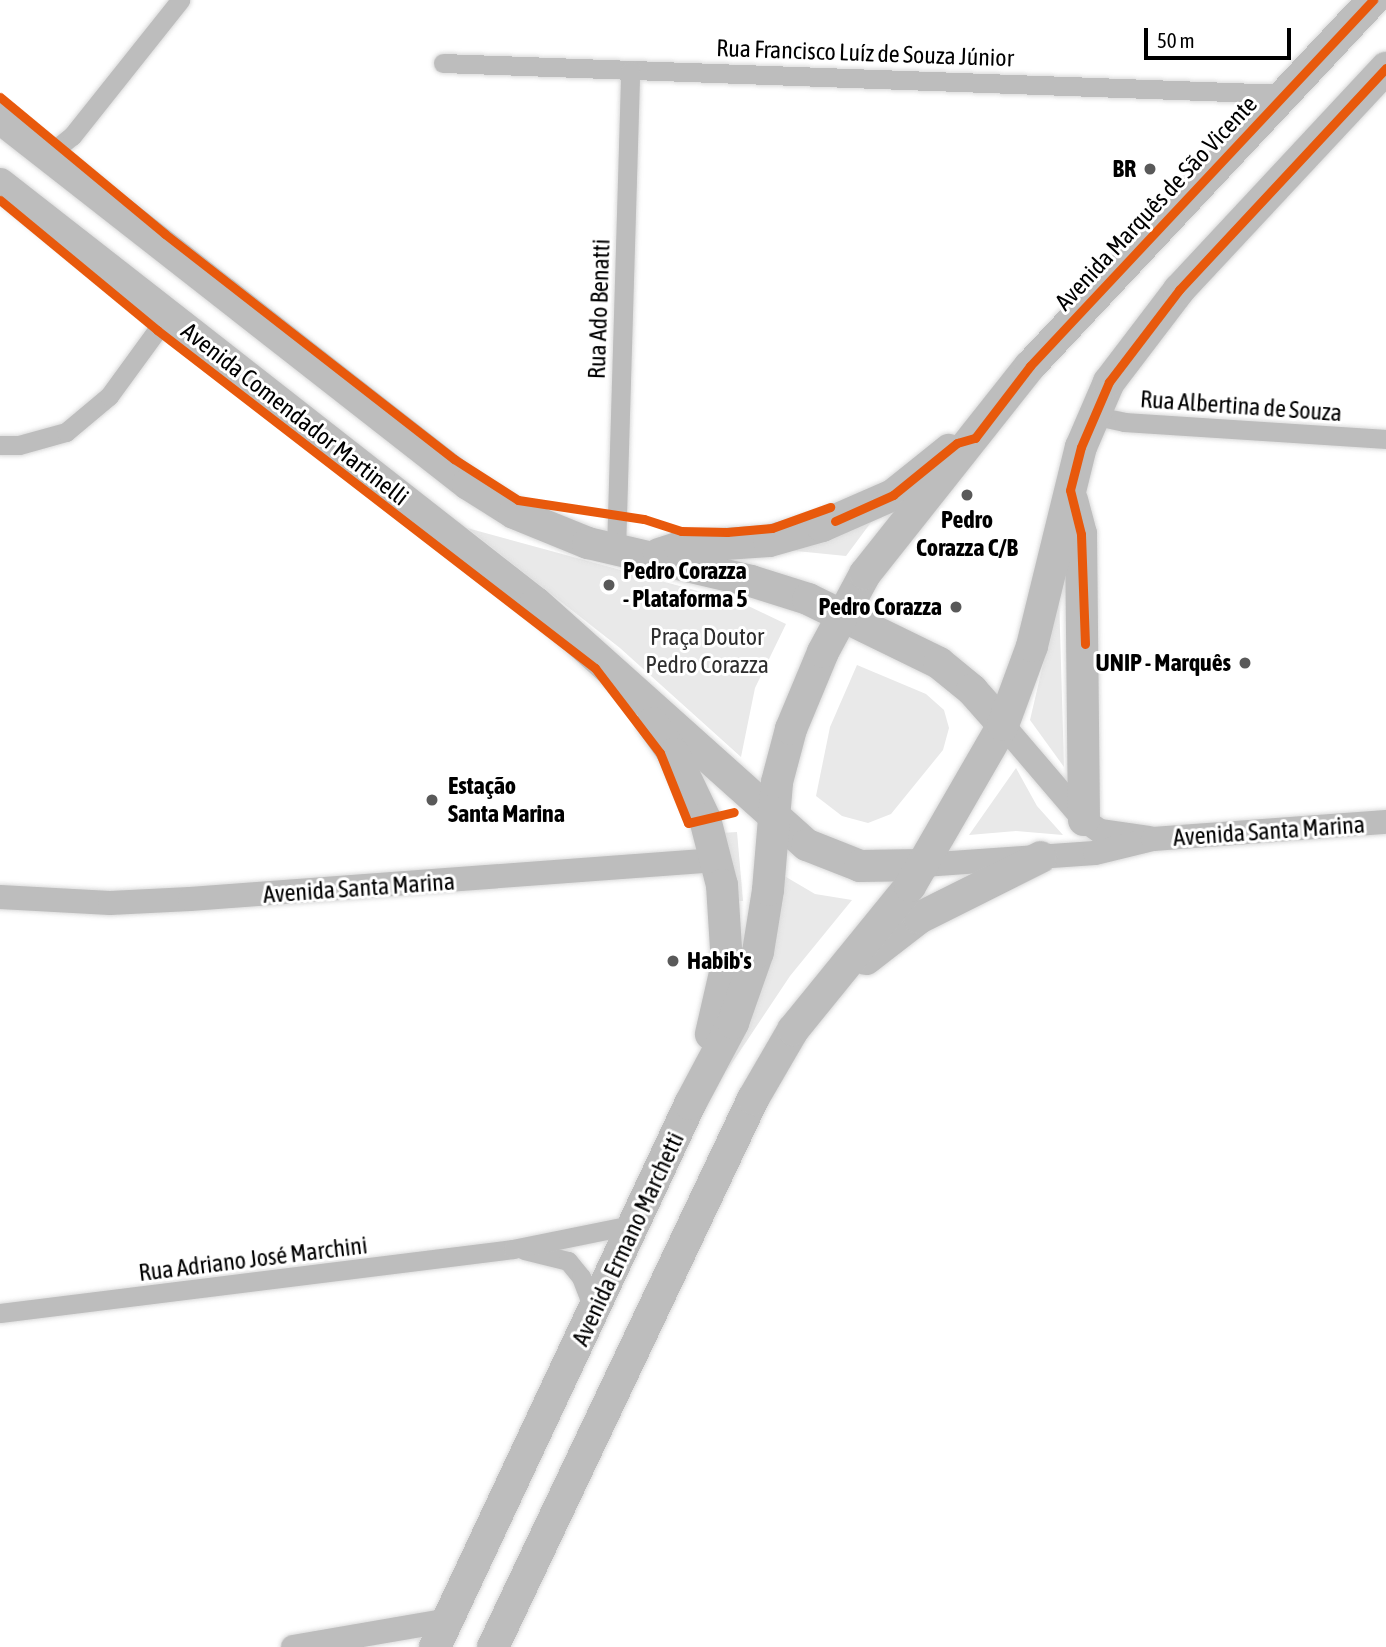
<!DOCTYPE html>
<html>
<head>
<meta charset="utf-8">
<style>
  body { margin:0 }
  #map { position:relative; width:1386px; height:1647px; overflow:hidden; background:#fff; font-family:"Asap Condensed",sans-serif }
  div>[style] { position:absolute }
  .green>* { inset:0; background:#e9e9e9 }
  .roads { filter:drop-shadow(0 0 2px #dbdbdb) drop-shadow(0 0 2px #dbdbdb) }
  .minor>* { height:19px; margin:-9.5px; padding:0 9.5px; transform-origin:9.5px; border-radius:9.5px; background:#bdbdbd }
  .tertiary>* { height:24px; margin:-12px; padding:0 12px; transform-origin:12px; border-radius:12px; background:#bdbdbd }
  .primary>* { height:32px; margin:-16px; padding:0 16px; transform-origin:16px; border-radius:16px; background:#bdbdbd }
  .cycleway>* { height:9px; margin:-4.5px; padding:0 4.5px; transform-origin:4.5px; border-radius:4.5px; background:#e8590c }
  .dots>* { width:19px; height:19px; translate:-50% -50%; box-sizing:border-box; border:4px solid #fff; border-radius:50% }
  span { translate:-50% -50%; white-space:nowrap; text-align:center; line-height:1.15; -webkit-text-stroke:6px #fff; paint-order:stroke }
  .street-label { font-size:24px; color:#000 }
  .poi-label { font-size:24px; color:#000; font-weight:700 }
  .right { translate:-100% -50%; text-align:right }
  .left { translate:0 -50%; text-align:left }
  .park-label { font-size:24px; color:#2e2e2e }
  .scale { position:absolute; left:1144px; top:28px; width:147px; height:32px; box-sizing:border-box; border:4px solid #000; border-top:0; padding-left:9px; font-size:21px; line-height:24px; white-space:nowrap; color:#000; -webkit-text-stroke:5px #fff; paint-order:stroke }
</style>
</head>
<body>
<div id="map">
  <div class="green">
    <i style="clip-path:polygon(875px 517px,846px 556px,776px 549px)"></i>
    <i style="clip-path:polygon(467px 528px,742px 603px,786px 624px,755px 688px,741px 757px,620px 648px)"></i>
    <i style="clip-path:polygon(1059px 596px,1064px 767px,1030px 720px)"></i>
    <i style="clip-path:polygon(857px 665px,926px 694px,944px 710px,949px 728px,943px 750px,891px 814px,868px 823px,842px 816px,816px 796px,830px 727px)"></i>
    <i style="clip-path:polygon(1016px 768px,1037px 806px,1063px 835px,1016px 831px,969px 835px)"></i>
    <i style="clip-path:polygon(737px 832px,743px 901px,733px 901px,721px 833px)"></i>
    <i style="clip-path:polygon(781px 874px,815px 894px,852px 900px,790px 976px,726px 1072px,742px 1035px)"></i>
  </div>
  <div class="roads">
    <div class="minor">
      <i style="left:443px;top:63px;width:843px;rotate:2.11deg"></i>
      <i style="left:47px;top:156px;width:32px;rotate:-39deg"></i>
      <i style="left:72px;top:136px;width:174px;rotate:-51.5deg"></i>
      <i style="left:1092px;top:415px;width:33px;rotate:12deg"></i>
      <i style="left:1124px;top:422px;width:263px;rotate:3.7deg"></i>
      <i style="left:0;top:445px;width:19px"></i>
      <i style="left:19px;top:445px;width:49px;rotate:-15.5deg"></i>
      <i style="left:66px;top:432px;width:56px;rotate:-39.9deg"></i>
      <i style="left:109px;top:396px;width:100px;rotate:-53.9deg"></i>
      <i style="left:616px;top:550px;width:480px;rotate:-88.3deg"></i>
      <i style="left:524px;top:1250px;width:45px;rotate:14deg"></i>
      <i style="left:568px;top:1261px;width:21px;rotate:51deg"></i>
      <i style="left:581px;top:1277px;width:36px;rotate:69deg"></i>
      <i style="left:0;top:1313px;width:517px;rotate:-7.11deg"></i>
      <i style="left:513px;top:1249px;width:126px;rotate:-11.5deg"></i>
    </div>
    <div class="tertiary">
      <i style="left:1003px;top:725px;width:125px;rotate:49.5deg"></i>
      <i style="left:1084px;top:820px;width:19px;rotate:35deg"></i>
      <i style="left:1100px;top:831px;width:49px;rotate:8.1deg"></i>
      <i style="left:923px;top:865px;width:172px;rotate:-4deg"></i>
      <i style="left:1095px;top:853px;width:60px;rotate:-13.6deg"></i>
      <i style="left:1153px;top:839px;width:234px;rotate:-4.2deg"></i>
      <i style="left:0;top:897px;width:110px;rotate:3.1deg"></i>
      <i style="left:110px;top:903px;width:80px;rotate:-2.9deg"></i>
      <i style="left:190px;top:899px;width:528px;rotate:-4.23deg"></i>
      <i style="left:293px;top:1647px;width:158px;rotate:-9.8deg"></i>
    </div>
    <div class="primary">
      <i style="left:0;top:118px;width:594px;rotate:38.03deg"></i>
      <i style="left:468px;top:484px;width:54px;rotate:32.2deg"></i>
      <i style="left:514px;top:513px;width:80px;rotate:22.1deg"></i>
      <i style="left:588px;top:543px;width:167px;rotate:13.1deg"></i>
      <i style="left:751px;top:581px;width:60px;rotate:17.5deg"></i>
      <i style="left:808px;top:599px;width:146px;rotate:26deg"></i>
      <i style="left:939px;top:663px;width:43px;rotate:39.3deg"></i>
      <i style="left:972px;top:690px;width:47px;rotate:48.5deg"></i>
      <i style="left:0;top:184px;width:680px;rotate:38.02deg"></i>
      <i style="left:536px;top:603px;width:363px;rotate:41.8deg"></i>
      <i style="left:807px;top:845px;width:57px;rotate:21.6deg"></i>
      <i style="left:860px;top:866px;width:63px;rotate:-0.9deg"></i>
      <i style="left:1072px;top:500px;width:35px;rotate:75deg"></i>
      <i style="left:1081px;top:534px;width:286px;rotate:89.4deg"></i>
      <i style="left:659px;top:554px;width:22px;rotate:-18deg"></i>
      <i style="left:680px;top:547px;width:89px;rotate:-3.9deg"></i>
      <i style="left:769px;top:541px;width:55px;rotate:-15.8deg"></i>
      <i style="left:822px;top:526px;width:77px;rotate:-23.6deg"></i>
      <i style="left:893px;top:495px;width:72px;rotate:-38.8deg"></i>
      <i style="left:652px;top:723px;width:38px;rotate:55deg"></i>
      <i style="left:674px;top:754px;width:72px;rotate:64.5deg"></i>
      <i style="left:705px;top:819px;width:68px;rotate:75.6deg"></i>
      <i style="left:722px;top:885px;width:79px;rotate:86.4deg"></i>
      <i style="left:727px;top:964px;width:72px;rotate:102.9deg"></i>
      <i style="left:866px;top:959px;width:67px;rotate:-37.7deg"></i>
      <i style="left:919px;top:918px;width:136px;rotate:-26.6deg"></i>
      <i style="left:435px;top:1647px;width:600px;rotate:-64.84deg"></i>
      <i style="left:690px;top:1104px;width:92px;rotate:-62deg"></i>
      <i style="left:733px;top:1023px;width:75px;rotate:-70.6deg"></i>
      <i style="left:758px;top:952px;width:63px;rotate:-80.8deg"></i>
      <i style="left:768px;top:890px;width:108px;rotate:-85.2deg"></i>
      <i style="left:777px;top:782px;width:55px;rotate:-75.2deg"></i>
      <i style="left:791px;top:729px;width:83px;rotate:-67.4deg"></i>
      <i style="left:823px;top:652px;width:89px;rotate:-61.7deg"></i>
      <i style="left:865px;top:574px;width:265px;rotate:-51.6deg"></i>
      <i style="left:1030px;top:366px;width:502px;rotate:-46.86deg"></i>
      <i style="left:493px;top:1647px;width:607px;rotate:-64.62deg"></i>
      <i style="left:753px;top:1099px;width:80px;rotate:-59.9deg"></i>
      <i style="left:793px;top:1030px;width:186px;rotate:-50.9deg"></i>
      <i style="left:910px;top:886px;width:186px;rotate:-60deg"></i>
      <i style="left:1003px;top:725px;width:84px;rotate:-69.8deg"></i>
      <i style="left:1032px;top:646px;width:205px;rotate:-76.2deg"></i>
      <i style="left:1081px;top:447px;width:71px;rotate:-66.7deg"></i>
      <i style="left:1109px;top:382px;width:116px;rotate:-52.7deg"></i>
      <i style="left:1179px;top:290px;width:304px;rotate:-47deg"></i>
    </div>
  </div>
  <div class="cycleway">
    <i style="left:0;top:97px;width:214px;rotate:39.7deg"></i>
    <i style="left:165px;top:234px;width:366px;rotate:37.9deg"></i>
    <i style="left:454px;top:459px;width:76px;rotate:32.6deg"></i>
    <i style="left:518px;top:500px;width:127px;rotate:8.6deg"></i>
    <i style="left:644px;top:519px;width:39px;rotate:18deg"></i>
    <i style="left:681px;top:531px;width:46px;rotate:1.2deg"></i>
    <i style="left:727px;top:532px;width:45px;rotate:-5.1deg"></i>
    <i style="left:772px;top:528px;width:62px;rotate:-19.9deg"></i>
    <i style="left:0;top:200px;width:204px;rotate:39.6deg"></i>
    <i style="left:157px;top:330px;width:553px;rotate:37.66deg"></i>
    <i style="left:595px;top:668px;width:107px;rotate:52.6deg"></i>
    <i style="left:660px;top:753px;width:75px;rotate:68.2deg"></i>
    <i style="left:688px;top:823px;width:47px;rotate:-13.4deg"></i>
    <i style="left:835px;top:521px;width:64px;rotate:-24.1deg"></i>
    <i style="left:893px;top:495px;width:82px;rotate:-39.1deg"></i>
    <i style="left:957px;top:443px;width:19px;rotate:-16deg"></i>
    <i style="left:975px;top:438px;width:91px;rotate:-52.6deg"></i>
    <i style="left:1030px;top:366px;width:502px;rotate:-46.86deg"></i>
    <i style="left:1085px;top:644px;width:110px;rotate:-92.1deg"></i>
    <i style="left:1081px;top:534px;width:45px;rotate:-104deg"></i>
    <i style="left:1070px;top:490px;width:44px;rotate:-75.7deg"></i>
    <i style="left:1081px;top:447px;width:71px;rotate:-66.7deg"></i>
    <i style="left:1109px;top:382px;width:116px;rotate:-52.7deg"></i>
    <i style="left:1179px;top:290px;width:304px;rotate:-47deg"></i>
  </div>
  <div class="dots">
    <i style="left:1150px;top:169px;background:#595959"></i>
    <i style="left:967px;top:495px;background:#595959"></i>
    <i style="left:609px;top:585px;background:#595959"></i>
    <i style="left:956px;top:607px;background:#595959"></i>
    <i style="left:1245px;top:663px;background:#595959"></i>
    <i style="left:432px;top:800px;background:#595959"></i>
    <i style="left:673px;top:961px;background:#595959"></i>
  </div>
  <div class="street-label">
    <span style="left:865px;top:53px;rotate:2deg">Rua Francisco Luíz de Souza Júnior</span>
    <span style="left:1156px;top:203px;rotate:-47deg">Avenida Marquês de São Vicente</span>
    <span style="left:599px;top:309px;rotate:-88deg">Rua Ado Benatti</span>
    <span style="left:1241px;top:406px;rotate:4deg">Rua Albertina de Souza</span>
    <span style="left:295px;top:414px;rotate:38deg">Avenida Comendador Martinelli</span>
    <span style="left:1269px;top:831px;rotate:-4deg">Avenida Santa Marina</span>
    <span style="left:359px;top:888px;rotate:-4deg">Avenida Santa Marina</span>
    <span style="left:628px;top:1239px;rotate:-65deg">Avenida Ermano Marchetti</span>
    <span style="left:253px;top:1259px;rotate:-7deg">Rua Adriano José Marchini</span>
  </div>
  <div class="poi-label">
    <span class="right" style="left:1136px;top:169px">BR</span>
    <span style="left:967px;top:534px">Pedro<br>Corazza C/B</span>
    <span class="left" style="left:623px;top:585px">Pedro Corazza<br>- Plataforma 5</span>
    <span class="right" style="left:942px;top:607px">Pedro Corazza</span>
    <span class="right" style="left:1231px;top:663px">UNIP - Marquês</span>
    <span class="left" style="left:448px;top:800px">Estação<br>Santa Marina</span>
    <span class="left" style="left:687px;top:961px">Habib's</span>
  </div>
  <div class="park-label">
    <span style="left:707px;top:651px">Praça Doutor<br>Pedro Corazza</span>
  </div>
  <div class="scale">50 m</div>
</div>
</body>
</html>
